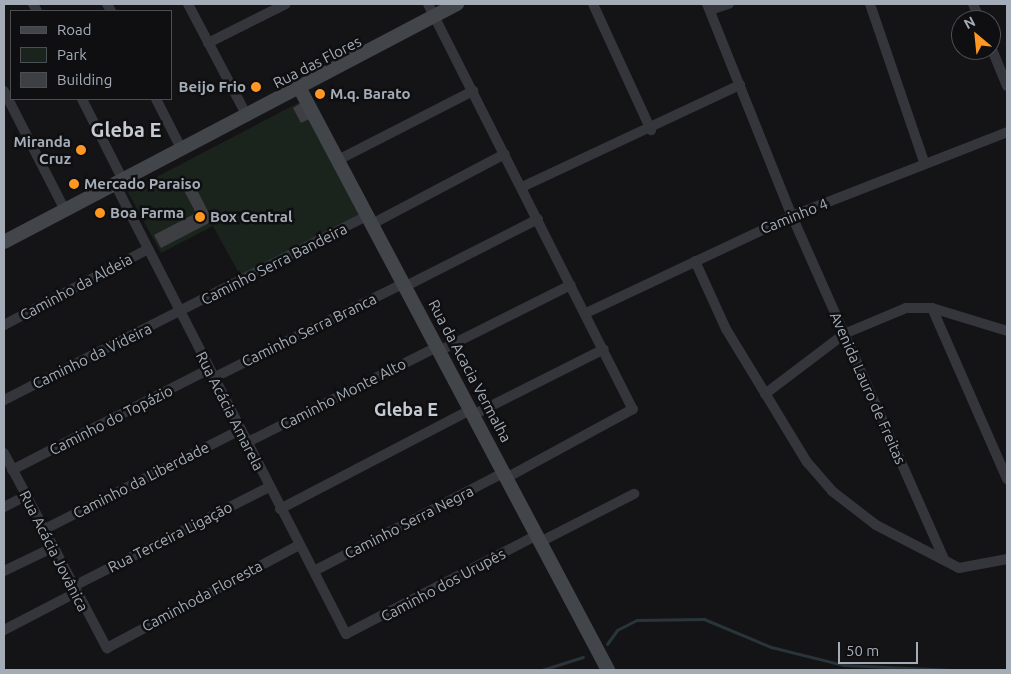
<!DOCTYPE html>
<html>
<head>
<meta charset="utf-8">
<style>
  body { margin:0 }
  #map { position:relative; width:1011px; height:674px; overflow:hidden; background:#141416; font-family:Ubuntu,sans-serif }
  div>[style] { position:absolute }
  .green>* { inset:0; background:#1b241c }
  .stream>* { height:3px; margin:-1.5px; padding:0 1.5px; transform-origin:1.5px; border-radius:1.5px; background:#29353a }
  .building>* { inset:0; background:#3e3f43 }
  .street>* { height:10px; margin:-5px; padding:0 5px; transform-origin:5px; border-radius:5px; background:#34363b }
  .secondary>* { height:14px; margin:-7px; padding:0 7px; transform-origin:7px; border-radius:7px; background:#42464b }
  .dots>* { width:14px; height:14px; translate:-50% -50%; box-sizing:border-box; border:2px solid #0f0f11; border-radius:50% }
  span { translate:-50% -50%; white-space:nowrap; text-align:center; line-height:1.15; -webkit-text-stroke:5px #0f0f11; paint-order:stroke }
  .street-label { font-size:15px; color:#a4adb7 }
  .poi-label { font-size:15px; color:#a4adb7; font-weight:700 }
  .right { translate:-100% -50%; text-align:right }
  .left { translate:0 -50%; text-align:left }
  .quarter-label { font-size:18px; color:#c6cbd3; font-weight:700 }
  .district-label { font-size:20px; color:#c6cbd3; font-weight:700 }
  .frame { position:absolute; inset:0; border:5px solid #a4adb7; pointer-events:none }
  .legend { position:absolute; left:10px; top:10px; width:162px; height:90px; box-sizing:border-box; background:#0f0f11; border:1px solid #4b4e53; margin:0; padding:6px 9px; list-style:none; font-size:15px; color:#a4adb7 }
  .legend li { display:flex; align-items:center; gap:10px; height:25px }
  .legend b { width:25px; border:1px solid #4b4e53 }
  .north { position:absolute; left:951px; top:10px; width:50px; height:50px; box-sizing:border-box; background:#0f0f11; border:1px solid #4b4e53; border-radius:50%; rotate:332deg; font-size:14px; font-weight:700; line-height:20px; text-align:center; color:#a4adb7 }
  .north::after { content:''; display:block; margin:auto; width:18px; height:22px; background:#ff9722; clip-path:polygon(50% 0,100% 100%,50% 72%,0 100%) }
  .scale { position:absolute; left:838px; top:642px; width:80px; height:22px; box-sizing:border-box; border:2px solid #a4adb7; border-top:0; padding-left:6px; font-size:15px; line-height:18px; white-space:nowrap; color:#a4adb7; -webkit-text-stroke:4px #0f0f11; paint-order:stroke }
</style>
</head>
<body>
<div id="map">
  <div class="green">
    <i style="clip-path:polygon(302px 101px,360px 216px,241px 277px,213px 226px,161px 253px,128px 192px)"></i>
  </div>
  <div class="stream">
    <i style="left:607px;top:644px;width:17px;rotate:-54deg"></i>
    <i style="left:617px;top:630px;width:22px;rotate:-27deg"></i>
    <i style="left:637px;top:620px;width:67px;rotate:-0.9deg"></i>
    <i style="left:704px;top:619px;width:73px;rotate:22.7deg"></i>
    <i style="left:771px;top:647px;width:74px;rotate:14deg"></i>
    <i style="left:843px;top:665px;width:109px;rotate:2.6deg"></i>
    <i style="left:542px;top:670px;width:43px;rotate:-17.6deg"></i>
  </div>
  <div class="building">
    <i style="clip-path:polygon(301px 103px,309px 119px,301px 123px,293px 108px)"></i>
    <i style="clip-path:polygon(193px 182px,213px 221px,161px 248px,154px 235px,196px 213px,182px 187px)"></i>
  </div>
  <div class="street">
    <i style="left:33px;top:4px;width:8px;rotate:60deg"></i>
    <i style="left:107px;top:4px;width:8px;rotate:60deg"></i>
    <i style="left:188px;top:4px;width:127px;rotate:62.2deg"></i>
    <i style="left:428px;top:4px;width:454px;rotate:63.2deg"></i>
    <i style="left:633px;top:409px;width:142px;rotate:151.5deg"></i>
    <i style="left:593px;top:4px;width:139px;rotate:65.3deg"></i>
    <i style="left:707px;top:4px;width:228px;rotate:68.2deg"></i>
    <i style="left:792px;top:216px;width:377px;rotate:66.1deg"></i>
    <i style="left:870px;top:4px;width:167px;rotate:71.1deg"></i>
    <i style="left:973px;top:4px;width:17px;rotate:66deg"></i>
    <i style="left:710px;top:10px;width:20px;rotate:-18deg"></i>
    <i style="left:208px;top:43px;width:87px;rotate:-26.6deg"></i>
    <i style="left:991px;top:47px;width:42px;rotate:67.7deg"></i>
    <i style="left:4px;top:91px;width:134px;rotate:62.9deg"></i>
    <i style="left:82px;top:99px;width:91px;rotate:63.2deg"></i>
    <i style="left:156px;top:99px;width:57px;rotate:63deg"></i>
    <i style="left:338px;top:160px;width:152px;rotate:-27.1deg"></i>
    <i style="left:115px;top:184px;width:506px;rotate:62.83deg"></i>
    <i style="left:346px;top:634px;width:215px;rotate:-27.4deg"></i>
    <i style="left:522px;top:187px;width:241px;rotate:-25.1deg"></i>
    <i style="left:372px;top:224px;width:150px;rotate:-27.8deg"></i>
    <i style="left:695px;top:261px;width:75px;rotate:65.5deg"></i>
    <i style="left:726px;top:329px;width:156px;rotate:58.7deg"></i>
    <i style="left:807px;top:462px;width:38px;rotate:49deg"></i>
    <i style="left:832px;top:491px;width:56px;rotate:37.7deg"></i>
    <i style="left:876px;top:525px;width:93px;rotate:27.4deg"></i>
    <i style="left:959px;top:568px;width:49px;rotate:-10.6deg"></i>
    <i style="left:406px;top:286px;width:148px;rotate:-26.9deg"></i>
    <i style="left:932px;top:308px;width:187px;rotate:66.3deg"></i>
    <i style="left:586px;top:313px;width:228px;rotate:-25.2deg"></i>
    <i style="left:792px;top:216px;width:231px;rotate:-21.3deg"></i>
    <i style="left:4px;top:325px;width:163px;rotate:-27.8deg"></i>
    <i style="left:441px;top:350px;width:145px;rotate:-26.6deg"></i>
    <i style="left:213px;top:378px;width:213px;rotate:-26.4deg"></i>
    <i style="left:765px;top:394px;width:99px;rotate:-37.2deg"></i>
    <i style="left:844px;top:334px;width:67px;rotate:-22.8deg"></i>
    <i style="left:906px;top:308px;width:26px"></i>
    <i style="left:932px;top:308px;width:78px;rotate:17deg"></i>
    <i style="left:4px;top:400px;width:408px;rotate:-26.9deg"></i>
    <i style="left:475px;top:414px;width:144px;rotate:-26.7deg"></i>
    <i style="left:246px;top:443px;width:216px;rotate:-26.7deg"></i>
    <i style="left:4px;top:453px;width:221px;rotate:62.2deg"></i>
    <i style="left:107px;top:648px;width:218px;rotate:-28.2deg"></i>
    <i style="left:12px;top:470px;width:221px;rotate:-27.1deg"></i>
    <i style="left:4px;top:507px;width:25px;rotate:-27deg"></i>
    <i style="left:280px;top:509px;width:216px;rotate:-27.5deg"></i>
    <i style="left:43px;top:530px;width:221px;rotate:-26.9deg"></i>
    <i style="left:540px;top:542px;width:106px;rotate:-27.1deg"></i>
    <i style="left:4px;top:571px;width:53px;rotate:-25.6deg"></i>
    <i style="left:314px;top:571px;width:215px;rotate:-27.4deg"></i>
    <i style="left:72px;top:587px;width:221px;rotate:-26.9deg"></i>
    <i style="left:4px;top:630px;width:80px;rotate:-27.5deg"></i>
  </div>
  <div class="secondary">
    <i style="left:300px;top:89px;width:658px;rotate:62.07deg"></i>
    <i style="left:4px;top:242px;width:512px;rotate:-27.72deg"></i>
  </div>
  <div class="dots">
    <i style="left:256px;top:87px;background:#ff9722"></i>
    <i style="left:320px;top:94px;background:#ff9722"></i>
    <i style="left:81px;top:150px;background:#ff9722"></i>
    <i style="left:74px;top:184px;background:#ff9722"></i>
    <i style="left:100px;top:213px;background:#ff9722"></i>
    <i style="left:200px;top:217px;background:#ff9722"></i>
  </div>
  <div class="street-label">
    <span style="left:317px;top:62px;rotate:-27deg">Rua das Flores</span>
    <span style="left:794px;top:216px;rotate:-22deg">Caminho 4</span>
    <span style="left:274px;top:264px;rotate:-27deg">Caminho Serra Bandeira</span>
    <span style="left:76px;top:287px;rotate:-28deg">Caminho da Aldeia</span>
    <span style="left:309px;top:330px;rotate:-26deg">Caminho Serra Branca</span>
    <span style="left:92px;top:356px;rotate:-26deg">Caminho da Videira</span>
    <span style="left:470px;top:371px;rotate:62deg">Rua da Acacia Vermalha</span>
    <span style="left:868px;top:388px;rotate:66deg">Avenida Lauro de Freitas</span>
    <span style="left:343px;top:394px;rotate:-27deg">Caminho Monte Alto</span>
    <span style="left:230px;top:411px;rotate:63deg">Rua Acácia Amarela</span>
    <span style="left:111px;top:420px;rotate:-27deg">Caminho do Topázio</span>
    <span style="left:141px;top:480px;rotate:-27deg">Caminho da Liberdade</span>
    <span style="left:409px;top:522px;rotate:-27deg">Caminho Serra Negra</span>
    <span style="left:170px;top:537px;rotate:-27deg">Rua Terceira Ligação</span>
    <span style="left:54px;top:551px;rotate:63deg">Rua Acácia Jovânica</span>
    <span style="left:443px;top:585px;rotate:-28deg">Caminho dos Urupês</span>
    <span style="left:202px;top:596px;rotate:-28deg">Caminhoda Floresta</span>
  </div>
  <div class="poi-label">
    <span class="right" style="left:246px;top:87px">Beijo Frio</span>
    <span class="left" style="left:330px;top:94px">M.q. Barato</span>
    <span class="right" style="left:71px;top:150px">Miranda<br>Cruz</span>
    <span class="left" style="left:84px;top:184px">Mercado Paraiso</span>
    <span class="left" style="left:110px;top:213px">Boa Farma</span>
    <span class="left" style="left:210px;top:217px">Box Central</span>
  </div>
  <div class="quarter-label">
    <span style="left:406px;top:409px">Gleba E</span>
  </div>
  <div class="district-label">
    <span style="left:126px;top:129px">Gleba E</span>
  </div>
  <div class="frame"></div>
  <ul class="legend">
  <li><b style="height:6px;background:#42464b"></b>Road</li>
  <li><b style="height:14px;background:#1b241c"></b>Park</li>
  <li><b style="height:14px;background:#3e3f43"></b>Building</li>
  </ul>
  <div class="north">N</div>
  <div class="scale">50 m</div>
</div>
</body>
</html>
